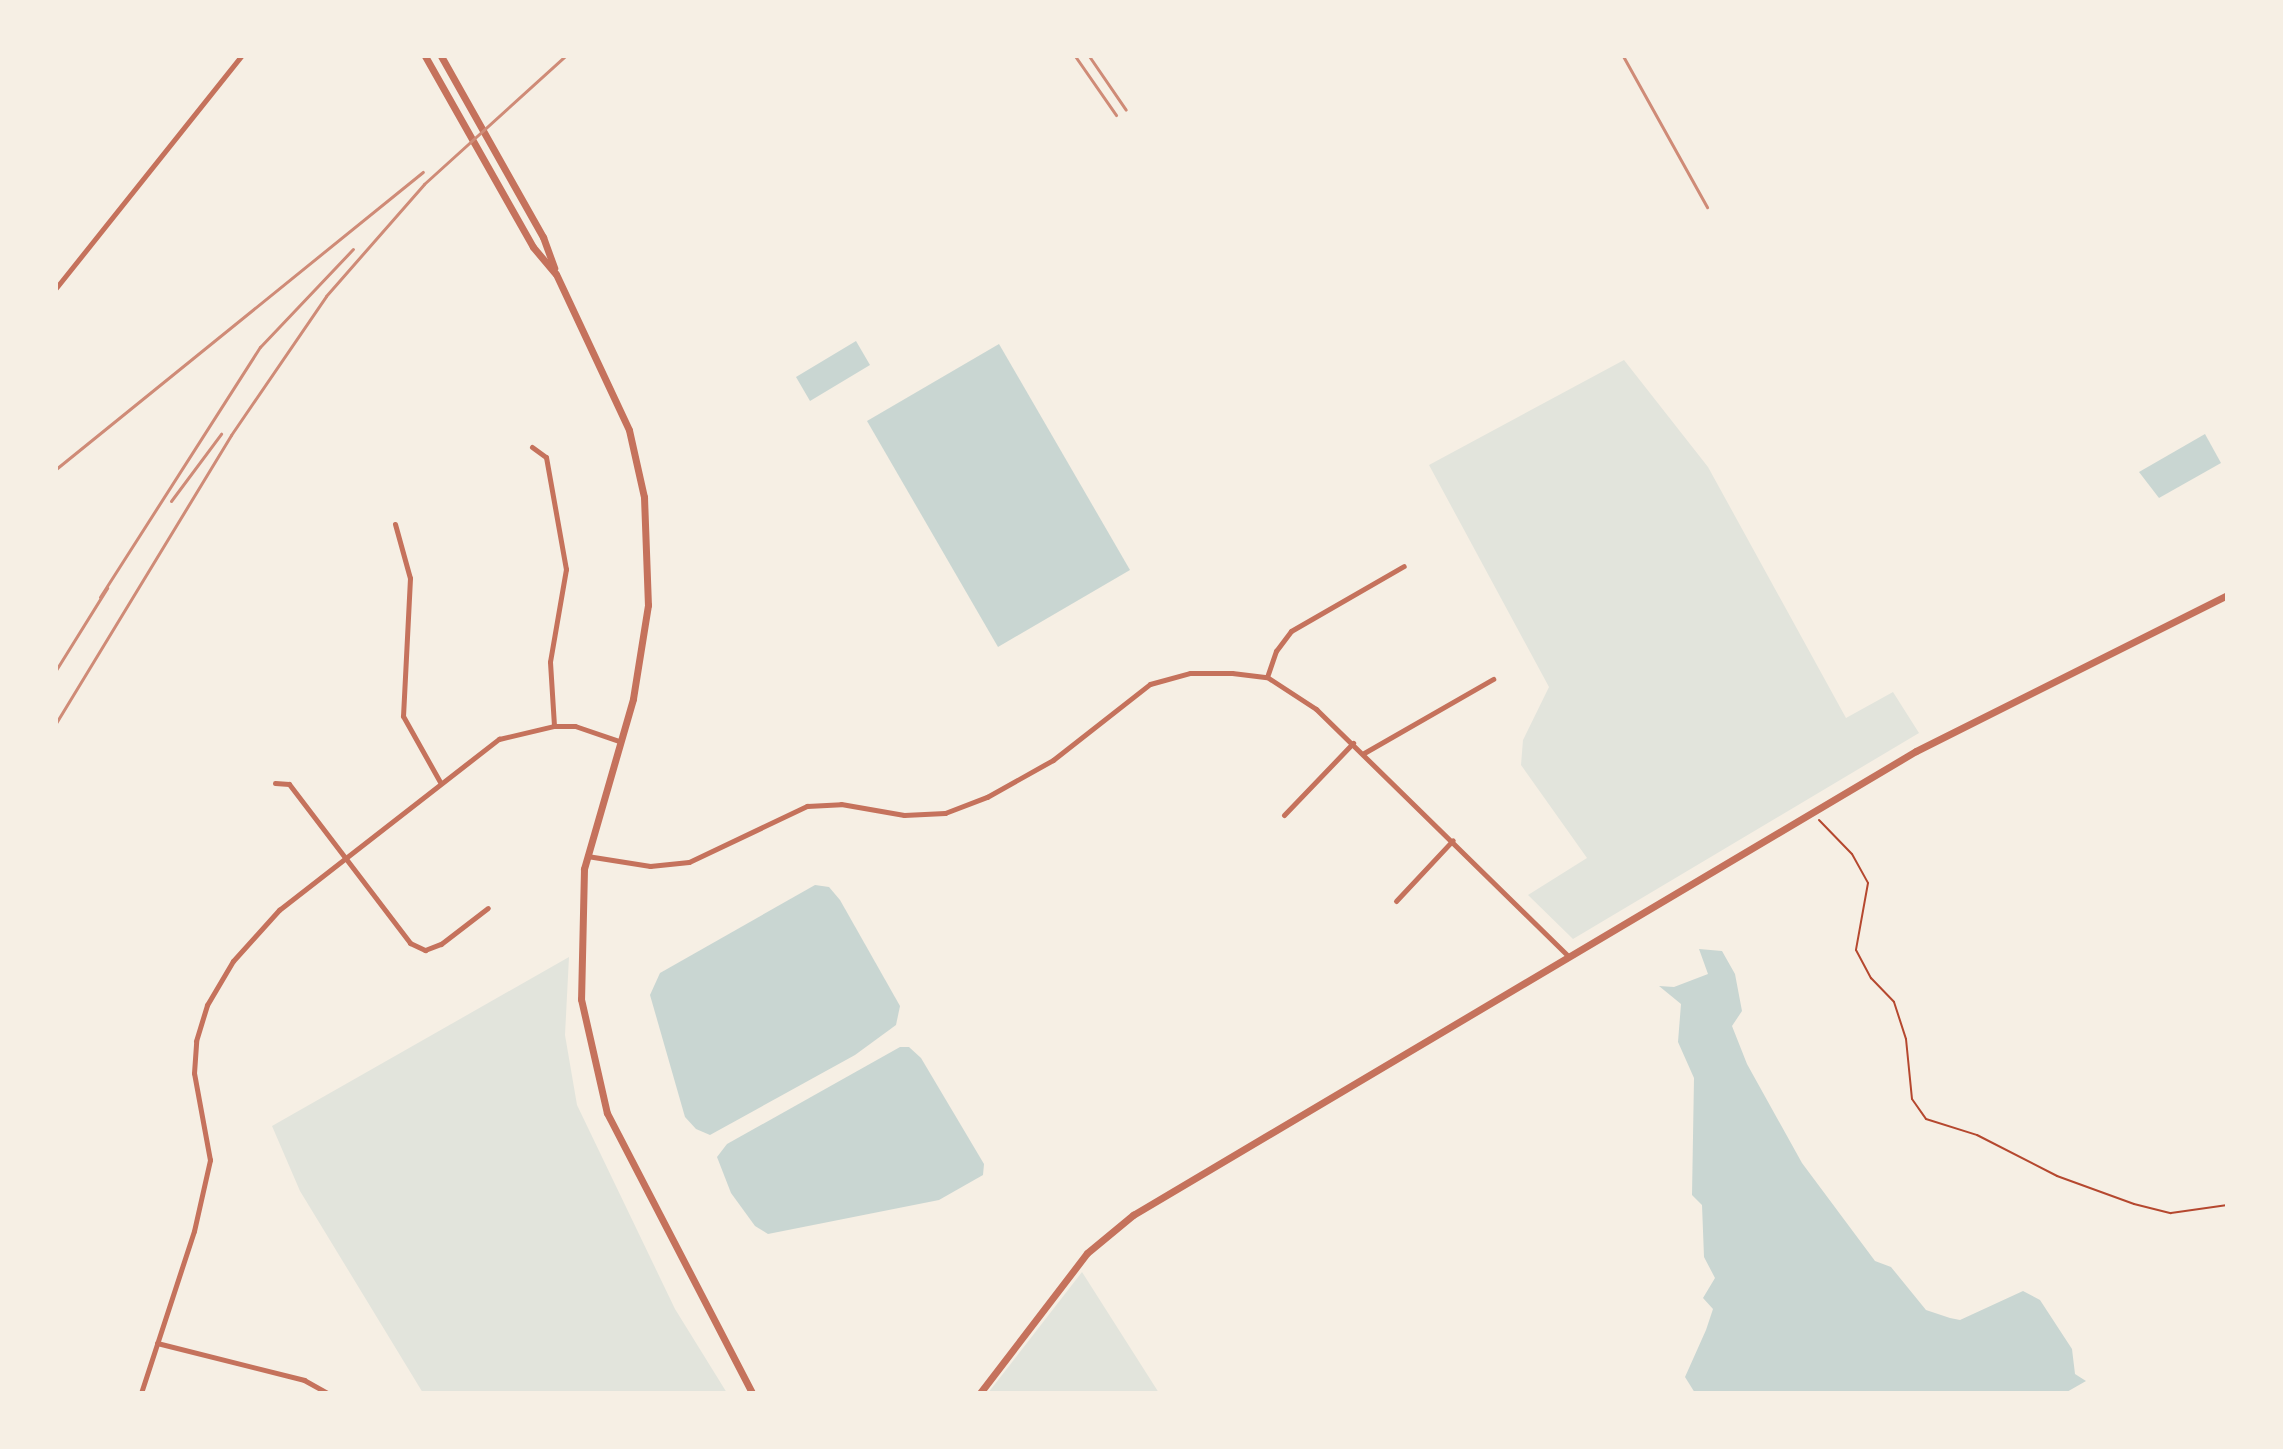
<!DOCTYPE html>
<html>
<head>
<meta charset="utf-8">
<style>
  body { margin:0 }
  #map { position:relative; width:2283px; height:1449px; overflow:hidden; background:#f6efe4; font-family:Bitter,serif }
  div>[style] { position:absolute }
  .green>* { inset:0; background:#e2e4dc }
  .water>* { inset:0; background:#c9d6d2 }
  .path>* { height:2px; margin:-1px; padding:0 1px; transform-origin:1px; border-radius:1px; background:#b5482f }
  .minor>* { height:5px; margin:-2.5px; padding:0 2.5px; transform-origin:2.5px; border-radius:2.5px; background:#c5725c }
  .tertiary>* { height:7px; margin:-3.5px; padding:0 3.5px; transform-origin:3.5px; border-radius:3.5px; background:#c5725c }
  .rail>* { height:3px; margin:-1.5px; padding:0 1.5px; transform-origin:1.5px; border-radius:1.5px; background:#cf8b77 }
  span { translate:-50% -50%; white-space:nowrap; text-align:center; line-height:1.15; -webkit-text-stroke:6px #f6efe4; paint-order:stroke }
  .frame { position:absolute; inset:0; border:58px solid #f6efe4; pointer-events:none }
</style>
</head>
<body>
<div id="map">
  <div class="green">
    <i style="clip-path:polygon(1624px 360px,1708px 467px,1846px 718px,1893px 692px,1919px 733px,1573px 939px,1528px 895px,1587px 858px,1521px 765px,1523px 740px,1549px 687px,1429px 465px)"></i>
    <i style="clip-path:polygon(569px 957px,565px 1035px,577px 1105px,675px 1309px,727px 1393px,423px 1393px,300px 1191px,272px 1126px)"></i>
    <i style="clip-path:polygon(1082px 1272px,1159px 1393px,988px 1393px)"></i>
  </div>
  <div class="water">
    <i style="clip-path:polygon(856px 341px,870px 365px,810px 401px,796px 377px)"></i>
    <i style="clip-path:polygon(999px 344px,1130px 570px,998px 647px,867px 421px)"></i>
    <i style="clip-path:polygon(2205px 434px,2221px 463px,2159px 498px,2139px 472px)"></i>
    <i style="clip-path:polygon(815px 885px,829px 887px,840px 900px,900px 1006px,896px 1025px,855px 1055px,710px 1135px,696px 1129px,685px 1117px,650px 995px,660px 973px)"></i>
    <i style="clip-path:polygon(1699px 949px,1722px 951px,1735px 974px,1742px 1011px,1732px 1026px,1747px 1064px,1802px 1163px,1875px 1261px,1891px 1267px,1926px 1310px,1950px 1318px,1960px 1320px,2023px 1291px,2040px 1300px,2072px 1349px,2075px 1374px,2086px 1381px,2065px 1393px,1695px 1393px,1685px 1377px,1706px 1330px,1713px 1309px,1703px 1298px,1715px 1278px,1704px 1257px,1702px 1205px,1692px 1195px,1694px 1078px,1678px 1042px,1681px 1004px,1659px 986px,1674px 987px,1708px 974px)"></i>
    <i style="clip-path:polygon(900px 1047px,909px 1047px,921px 1058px,984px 1164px,983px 1175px,939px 1200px,768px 1234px,755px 1226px,731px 1193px,717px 1157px,727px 1144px)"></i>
  </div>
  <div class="path">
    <i style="left:1819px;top:820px;width:47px;rotate:45.9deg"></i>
    <i style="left:1852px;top:854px;width:33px;rotate:61deg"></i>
    <i style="left:1868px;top:883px;width:68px;rotate:100.2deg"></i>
    <i style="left:1856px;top:950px;width:32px;rotate:62deg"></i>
    <i style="left:1871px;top:978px;width:33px;rotate:46deg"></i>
    <i style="left:1894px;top:1002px;width:39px;rotate:72deg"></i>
    <i style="left:1906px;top:1039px;width:60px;rotate:84.3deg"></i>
    <i style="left:1912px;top:1099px;width:24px;rotate:55deg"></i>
    <i style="left:1926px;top:1119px;width:53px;rotate:17.4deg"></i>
    <i style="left:1977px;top:1135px;width:90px;rotate:27.1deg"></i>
    <i style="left:2057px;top:1176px;width:82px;rotate:20deg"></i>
    <i style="left:2134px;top:1204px;width:38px;rotate:14deg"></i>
    <i style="left:2171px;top:1213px;width:57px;rotate:-8.1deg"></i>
  </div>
  <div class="minor">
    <i style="left:56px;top:288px;width:297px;rotate:-51.4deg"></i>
    <i style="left:532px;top:447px;width:17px;rotate:36deg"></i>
    <i style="left:546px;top:457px;width:114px;rotate:79.9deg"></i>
    <i style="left:566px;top:569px;width:94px;rotate:99.8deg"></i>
    <i style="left:550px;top:662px;width:64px;rotate:86.4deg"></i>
    <i style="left:395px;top:524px;width:56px;rotate:74.5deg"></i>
    <i style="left:410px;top:578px;width:138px;rotate:92.9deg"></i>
    <i style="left:403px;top:716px;width:76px;rotate:60.7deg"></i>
    <i style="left:1267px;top:677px;width:28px;rotate:-71deg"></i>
    <i style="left:1276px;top:651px;width:25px;rotate:-53deg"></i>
    <i style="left:1291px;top:631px;width:130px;rotate:-29.9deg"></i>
    <i style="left:1364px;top:753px;width:149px;rotate:-29.8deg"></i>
    <i style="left:275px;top:783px;width:14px;rotate:4deg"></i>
    <i style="left:289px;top:784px;width:200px;rotate:52.7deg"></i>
    <i style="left:410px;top:943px;width:17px;rotate:25deg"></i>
    <i style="left:425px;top:950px;width:17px;rotate:-21deg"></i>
    <i style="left:441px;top:944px;width:59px;rotate:-37.5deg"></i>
    <i style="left:1284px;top:815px;width:100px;rotate:-46.2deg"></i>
    <i style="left:587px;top:856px;width:64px;rotate:9deg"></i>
    <i style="left:650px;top:866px;width:39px;rotate:-6deg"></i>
    <i style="left:689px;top:862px;width:131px;rotate:-25.4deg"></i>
    <i style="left:807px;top:806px;width:34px;rotate:-3deg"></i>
    <i style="left:841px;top:804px;width:64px;rotate:9.9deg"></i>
    <i style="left:904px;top:815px;width:41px;rotate:-2.8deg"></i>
    <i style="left:945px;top:813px;width:45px;rotate:-20.9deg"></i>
    <i style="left:987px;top:797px;width:76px;rotate:-29.3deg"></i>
    <i style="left:1053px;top:760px;width:123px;rotate:-38.1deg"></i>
    <i style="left:1150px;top:684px;width:41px;rotate:-15.4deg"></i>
    <i style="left:1190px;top:673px;width:42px"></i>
    <i style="left:1232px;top:673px;width:35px;rotate:7deg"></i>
    <i style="left:1267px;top:677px;width:59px;rotate:33.1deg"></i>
    <i style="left:1316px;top:709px;width:354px;rotate:44.4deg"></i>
    <i style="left:1396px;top:901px;width:83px;rotate:-46.9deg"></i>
    <i style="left:157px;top:1343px;width:152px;rotate:14.1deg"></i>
    <i style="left:304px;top:1380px;width:26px;rotate:29deg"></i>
    <i style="left:141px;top:1393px;width:170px;rotate:-71.9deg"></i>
    <i style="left:194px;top:1231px;width:73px;rotate:-77.3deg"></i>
    <i style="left:210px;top:1160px;width:88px;rotate:-100.4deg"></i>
    <i style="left:194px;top:1073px;width:32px;rotate:-86deg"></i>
    <i style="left:196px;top:1041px;width:38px;rotate:-73deg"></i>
    <i style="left:207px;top:1005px;width:51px;rotate:-59.4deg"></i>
    <i style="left:233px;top:961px;width:69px;rotate:-48deg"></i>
    <i style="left:279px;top:910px;width:279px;rotate:-37.9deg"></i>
    <i style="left:499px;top:739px;width:57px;rotate:-13.3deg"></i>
    <i style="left:554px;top:726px;width:21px"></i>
    <i style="left:575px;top:726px;width:46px;rotate:18.8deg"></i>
  </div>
  <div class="tertiary">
    <i style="left:425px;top:56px;width:219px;rotate:60.5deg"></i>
    <i style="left:533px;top:247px;width:35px;rotate:50deg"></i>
    <i style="left:556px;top:274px;width:172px;rotate:64.9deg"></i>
    <i style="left:629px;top:430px;width:69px;rotate:77.4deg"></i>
    <i style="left:644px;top:497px;width:108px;rotate:87.9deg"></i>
    <i style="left:648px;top:605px;width:95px;rotate:99.1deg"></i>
    <i style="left:633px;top:699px;width:177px;rotate:106.1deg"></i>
    <i style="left:584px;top:869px;width:130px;rotate:91.3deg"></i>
    <i style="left:581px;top:999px;width:117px;rotate:77.2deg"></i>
    <i style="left:607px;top:1113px;width:315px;rotate:62.6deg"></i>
    <i style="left:441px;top:56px;width:208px;rotate:60.6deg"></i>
    <i style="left:543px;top:237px;width:33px;rotate:70deg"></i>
    <i style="left:980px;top:1393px;width:176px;rotate:-52.6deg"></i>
    <i style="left:1087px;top:1253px;width:60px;rotate:-39.6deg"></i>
    <i style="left:1133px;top:1215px;width:910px;rotate:-30.65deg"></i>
    <i style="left:1916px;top:751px;width:348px;rotate:-26.6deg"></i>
  </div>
  <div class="rail">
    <i style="left:1075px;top:56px;width:72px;rotate:55.2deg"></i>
    <i style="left:1089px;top:56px;width:65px;rotate:55.6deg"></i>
    <i style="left:1623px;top:56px;width:173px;rotate:60.9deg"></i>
    <i style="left:56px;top:469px;width:472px;rotate:-39deg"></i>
    <i style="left:171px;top:501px;width:84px;rotate:-53.3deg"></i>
    <i style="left:100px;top:597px;width:297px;rotate:-57.4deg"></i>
    <i style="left:260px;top:347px;width:135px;rotate:-46.5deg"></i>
    <i style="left:56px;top:670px;width:97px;rotate:-58.1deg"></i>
    <i style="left:56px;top:723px;width:337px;rotate:-58.7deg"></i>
    <i style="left:231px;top:435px;width:168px;rotate:-55.6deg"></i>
    <i style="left:326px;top:296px;width:149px;rotate:-48.8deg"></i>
    <i style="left:424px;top:184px;width:190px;rotate:-42.2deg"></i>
  </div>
  <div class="frame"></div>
</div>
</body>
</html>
